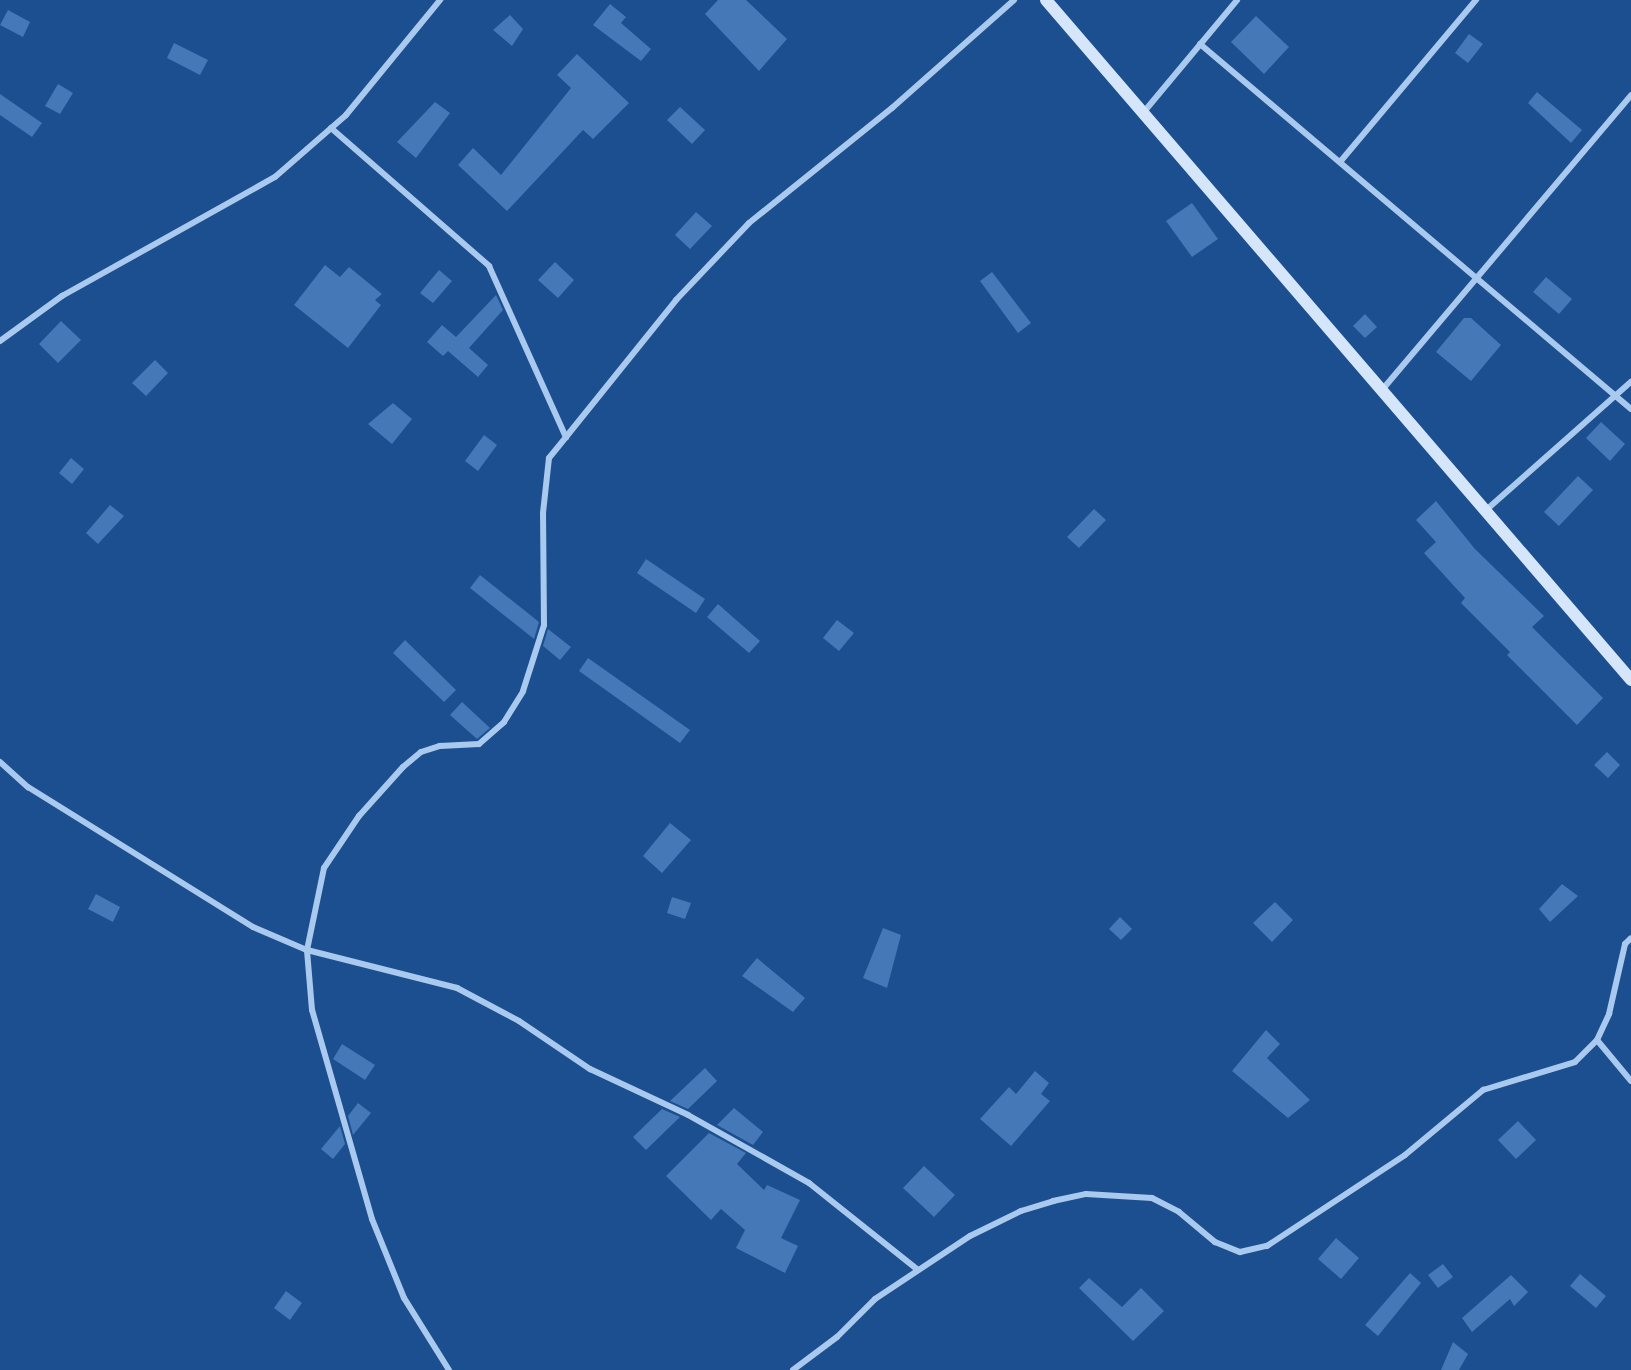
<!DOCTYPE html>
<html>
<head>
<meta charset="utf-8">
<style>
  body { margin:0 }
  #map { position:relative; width:1631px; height:1370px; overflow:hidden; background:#1b4f8f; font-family:Roboto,sans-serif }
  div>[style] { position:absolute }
  .building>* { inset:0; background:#4478b7 }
  .street>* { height:6px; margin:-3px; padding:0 3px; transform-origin:3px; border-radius:3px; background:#a9c9ee }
  .secondary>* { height:12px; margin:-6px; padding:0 6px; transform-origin:6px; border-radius:6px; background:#d6e6fa }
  span { translate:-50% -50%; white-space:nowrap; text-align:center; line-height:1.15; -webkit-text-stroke:6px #1b4f8f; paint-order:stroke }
</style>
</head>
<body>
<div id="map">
  <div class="building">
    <i style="clip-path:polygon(718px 0,746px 0,787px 39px,759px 71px,705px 14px)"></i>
    <i style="clip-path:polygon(610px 4px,626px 17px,621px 23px,651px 49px,641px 61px,593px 25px)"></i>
    <i style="clip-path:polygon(8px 10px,30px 22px,23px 37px,0 25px)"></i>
    <i style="clip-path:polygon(510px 15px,523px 29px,512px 46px,493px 30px)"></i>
    <i style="clip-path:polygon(1256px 16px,1289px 47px,1264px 74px,1231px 42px)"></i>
    <i style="clip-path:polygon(1469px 34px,1483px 44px,1468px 63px,1455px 53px)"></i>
    <i style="clip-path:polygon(174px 43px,208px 60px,200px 75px,167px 58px)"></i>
    <i style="clip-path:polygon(577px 54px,629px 103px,593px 139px,583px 130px,507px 211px,458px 165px,473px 148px,501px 175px,571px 88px,557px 75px)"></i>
    <i style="clip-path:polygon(58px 84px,73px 93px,60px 114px,45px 106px)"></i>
    <i style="clip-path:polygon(1537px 92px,1582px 130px,1571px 143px,1528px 103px)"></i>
    <i style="clip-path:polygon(0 94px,42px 123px,32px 137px,0 115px)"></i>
    <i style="clip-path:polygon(435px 102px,450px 113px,416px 158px,397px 142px)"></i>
    <i style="clip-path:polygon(680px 107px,705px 130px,692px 144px,667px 120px)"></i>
    <i style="clip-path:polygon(1192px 203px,1218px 239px,1192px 257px,1166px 221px)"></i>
    <i style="clip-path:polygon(696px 212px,712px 226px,690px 249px,675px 235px)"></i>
    <i style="clip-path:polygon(555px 262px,574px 280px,558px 298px,538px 280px)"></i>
    <i style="clip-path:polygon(325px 265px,340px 277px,349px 267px,382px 294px,375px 300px,381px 305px,348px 348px,294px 305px)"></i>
    <i style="clip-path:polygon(439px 270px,452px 281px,433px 303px,420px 293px)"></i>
    <i style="clip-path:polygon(992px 272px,1031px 323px,1018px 333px,980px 281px)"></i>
    <i style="clip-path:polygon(1546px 277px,1572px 299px,1559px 314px,1533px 292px)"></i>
    <i style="clip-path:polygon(496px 295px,503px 310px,469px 348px,488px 365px,478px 377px,448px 351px,443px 356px,427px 342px,442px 325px,456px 337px)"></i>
    <i style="clip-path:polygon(1365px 314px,1377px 327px,1365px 338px,1353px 326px)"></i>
    <i style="clip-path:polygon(1464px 318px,1471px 318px,1501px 345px,1471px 381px,1436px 352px)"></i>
    <i style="clip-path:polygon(61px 321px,81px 340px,58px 363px,39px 344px)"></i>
    <i style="clip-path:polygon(155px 360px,168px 373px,146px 396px,132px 383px)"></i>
    <i style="clip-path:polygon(393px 403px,412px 419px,392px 444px,368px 424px)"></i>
    <i style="clip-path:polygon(1601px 422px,1625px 444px,1610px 461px,1586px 438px)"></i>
    <i style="clip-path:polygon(484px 435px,497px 445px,478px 471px,465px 461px)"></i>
    <i style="clip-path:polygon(71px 458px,84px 469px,72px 484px,59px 473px)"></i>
    <i style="clip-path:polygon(1578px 476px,1593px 490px,1559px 526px,1544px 512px)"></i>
    <i style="clip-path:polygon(1436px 501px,1475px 549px,1544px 616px,1532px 627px,1603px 698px,1577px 725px,1507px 655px,1510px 652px,1461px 603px,1465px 598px,1424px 553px,1436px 542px,1416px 520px)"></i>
    <i style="clip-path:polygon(110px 505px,124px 516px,98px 544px,86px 533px)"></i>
    <i style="clip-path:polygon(1094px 509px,1106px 520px,1079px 548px,1067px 537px)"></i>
    <i style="clip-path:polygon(646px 559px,705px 599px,696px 613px,637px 573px)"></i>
    <i style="clip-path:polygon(480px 575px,539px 622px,534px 639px,470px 588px)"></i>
    <i style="clip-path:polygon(718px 604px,760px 641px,749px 653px,707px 617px)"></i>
    <i style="clip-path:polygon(837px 620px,854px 633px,839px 651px,823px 638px)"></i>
    <i style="clip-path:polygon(548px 629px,571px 647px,560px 660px,543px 646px)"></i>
    <i style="clip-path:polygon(405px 640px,456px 690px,444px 702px,393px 653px)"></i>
    <i style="clip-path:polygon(588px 658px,690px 730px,680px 743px,579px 671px)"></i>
    <i style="clip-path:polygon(462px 702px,490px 728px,477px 739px,450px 715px)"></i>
    <i style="clip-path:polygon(1607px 752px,1620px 765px,1608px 778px,1594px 765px)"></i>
    <i style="clip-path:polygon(670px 823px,691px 840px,662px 873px,643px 856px)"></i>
    <i style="clip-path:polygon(1562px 884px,1578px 896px,1550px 922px,1539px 909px)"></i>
    <i style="clip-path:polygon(96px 894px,120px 907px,113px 922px,88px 909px)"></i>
    <i style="clip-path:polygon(672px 897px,691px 903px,685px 919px,667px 913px)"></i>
    <i style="clip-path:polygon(1275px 902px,1293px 920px,1272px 942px,1253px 923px)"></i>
    <i style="clip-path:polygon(1120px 917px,1132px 929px,1121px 940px,1109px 929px)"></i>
    <i style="clip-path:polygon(883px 928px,901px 935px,887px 988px,863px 978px)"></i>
    <i style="clip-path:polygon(757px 958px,805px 998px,793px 1012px,742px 976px)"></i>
    <i style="clip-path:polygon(1266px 1030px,1280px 1044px,1267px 1058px,1310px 1100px,1288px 1118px,1232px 1071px)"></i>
    <i style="clip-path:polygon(342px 1044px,375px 1065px,365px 1080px,333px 1059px)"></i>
    <i style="clip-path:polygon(705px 1068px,717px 1081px,688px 1109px,670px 1101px)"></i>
    <i style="clip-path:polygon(1035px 1071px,1049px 1083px,1041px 1094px,1050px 1101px,1011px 1146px,980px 1119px,1009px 1087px,1016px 1094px)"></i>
    <i style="clip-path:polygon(358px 1103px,371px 1113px,353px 1135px,348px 1116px)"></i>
    <i style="clip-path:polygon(734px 1108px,763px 1132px,753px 1145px,717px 1125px)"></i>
    <i style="clip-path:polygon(662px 1109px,680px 1117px,646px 1150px,633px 1137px)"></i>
    <i style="clip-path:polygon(1518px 1121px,1536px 1140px,1516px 1159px,1498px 1140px)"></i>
    <i style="clip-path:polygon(340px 1126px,345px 1144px,333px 1159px,321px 1149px)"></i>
    <i style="clip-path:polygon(709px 1133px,746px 1153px,737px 1164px,764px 1190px,767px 1185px,800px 1200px,781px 1238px,798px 1246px,785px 1273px,736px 1248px,745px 1230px,721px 1209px,711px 1220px,666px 1176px)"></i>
    <i style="clip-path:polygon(924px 1166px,955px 1195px,934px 1217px,903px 1188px)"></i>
    <i style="clip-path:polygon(1336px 1238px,1359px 1258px,1341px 1279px,1318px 1259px)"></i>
    <i style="clip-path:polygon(1443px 1264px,1453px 1277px,1438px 1288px,1428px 1275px)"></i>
    <i style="clip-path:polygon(1410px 1273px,1421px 1283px,1378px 1336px,1365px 1325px)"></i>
    <i style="clip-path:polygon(1580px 1274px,1606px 1296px,1596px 1308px,1570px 1286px)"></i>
    <i style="clip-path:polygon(1511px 1275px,1528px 1292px,1514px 1306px,1510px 1299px,1472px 1332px,1462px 1318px)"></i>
    <i style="clip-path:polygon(1089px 1278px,1122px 1307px,1141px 1288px,1164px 1311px,1133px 1341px,1079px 1288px)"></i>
    <i style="clip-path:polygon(286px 1291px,302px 1303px,290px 1320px,274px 1308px)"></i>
    <i style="clip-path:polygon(1453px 1342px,1468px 1354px,1459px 1370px,1441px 1370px)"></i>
  </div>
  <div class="street">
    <i style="left:1200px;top:44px;width:565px;rotate:40.26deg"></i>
    <i style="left:1143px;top:113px;width:147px;rotate:-50.2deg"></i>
    <i style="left:331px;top:128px;width:210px;rotate:41.1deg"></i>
    <i style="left:489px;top:266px;width:188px;rotate:65.8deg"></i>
    <i style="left:1340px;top:162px;width:212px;rotate:-50deg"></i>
    <i style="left:0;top:341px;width:77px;rotate:-36deg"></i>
    <i style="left:62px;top:296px;width:244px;rotate:-29.2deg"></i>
    <i style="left:275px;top:177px;width:94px;rotate:-41.1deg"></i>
    <i style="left:346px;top:115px;width:149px;rotate:-50.7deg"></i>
    <i style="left:1382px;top:390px;width:386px;rotate:-49.8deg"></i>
    <i style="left:1485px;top:511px;width:195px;rotate:-41.5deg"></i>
    <i style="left:0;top:762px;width:38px;rotate:42deg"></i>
    <i style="left:28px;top:787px;width:265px;rotate:31.9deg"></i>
    <i style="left:253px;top:927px;width:59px;rotate:23.1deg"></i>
    <i style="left:307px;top:950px;width:155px;rotate:14.2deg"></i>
    <i style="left:457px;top:988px;width:70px;rotate:28deg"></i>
    <i style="left:519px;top:1021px;width:86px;rotate:34.1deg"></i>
    <i style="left:590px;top:1069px;width:108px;rotate:25.1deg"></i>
    <i style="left:688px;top:1115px;width:139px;rotate:29.3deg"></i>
    <i style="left:809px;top:1183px;width:139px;rotate:38.6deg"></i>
    <i style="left:1597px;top:1040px;width:53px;rotate:50.3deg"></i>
    <i style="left:449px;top:1370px;width:85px;rotate:-122deg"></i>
    <i style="left:404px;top:1298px;width:85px;rotate:-112.1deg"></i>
    <i style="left:372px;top:1219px;width:217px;rotate:-106deg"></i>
    <i style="left:312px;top:1010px;width:60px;rotate:-94.8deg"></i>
    <i style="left:307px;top:950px;width:84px;rotate:-78.3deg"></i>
    <i style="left:324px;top:868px;width:63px;rotate:-56.1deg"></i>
    <i style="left:359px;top:816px;width:66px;rotate:-48.1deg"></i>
    <i style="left:403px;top:767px;width:23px;rotate:-40deg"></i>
    <i style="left:421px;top:752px;width:20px;rotate:-18deg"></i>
    <i style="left:440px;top:746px;width:39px;rotate:-3deg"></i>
    <i style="left:479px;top:744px;width:33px;rotate:-41deg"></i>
    <i style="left:504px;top:722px;width:36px;rotate:-58deg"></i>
    <i style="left:523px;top:691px;width:69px;rotate:-72.3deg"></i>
    <i style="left:544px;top:625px;width:112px;rotate:-90.5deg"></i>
    <i style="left:543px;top:513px;width:55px;rotate:-83.8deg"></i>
    <i style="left:549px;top:458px;width:27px;rotate:-51deg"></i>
    <i style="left:566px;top:437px;width:176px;rotate:-51.2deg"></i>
    <i style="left:676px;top:300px;width:106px;rotate:-46.5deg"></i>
    <i style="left:749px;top:223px;width:184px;rotate:-38.8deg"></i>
    <i style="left:892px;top:108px;width:163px;rotate:-41.5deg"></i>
    <i style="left:793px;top:1370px;width:55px;rotate:-36.9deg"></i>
    <i style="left:837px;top:1337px;width:54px;rotate:-45deg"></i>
    <i style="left:875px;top:1299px;width:114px;rotate:-33.6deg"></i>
    <i style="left:970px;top:1236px;width:57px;rotate:-26.1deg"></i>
    <i style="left:1021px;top:1211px;width:34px;rotate:-17deg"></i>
    <i style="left:1053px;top:1201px;width:34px;rotate:-12deg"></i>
    <i style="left:1086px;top:1194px;width:66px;rotate:3.5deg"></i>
    <i style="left:1152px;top:1198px;width:30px;rotate:27deg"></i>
    <i style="left:1179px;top:1212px;width:47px;rotate:39.8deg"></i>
    <i style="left:1215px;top:1242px;width:27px;rotate:22deg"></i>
    <i style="left:1240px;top:1252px;width:28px;rotate:-13deg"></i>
    <i style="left:1267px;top:1246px;width:165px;rotate:-33.4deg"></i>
    <i style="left:1405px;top:1155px;width:102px;rotate:-39.8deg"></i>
    <i style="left:1483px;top:1090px;width:96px;rotate:-16.9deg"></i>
    <i style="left:1575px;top:1062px;width:31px;rotate:-45deg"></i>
    <i style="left:1597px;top:1040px;width:29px;rotate:-65deg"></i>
    <i style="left:1609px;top:1014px;width:72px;rotate:-77.1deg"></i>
    <i style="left:1625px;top:944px;width:8px;rotate:-45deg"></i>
  </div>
  <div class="secondary">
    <i style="left:1046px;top:0;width:897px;rotate:49.29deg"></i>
  </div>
</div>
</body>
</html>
